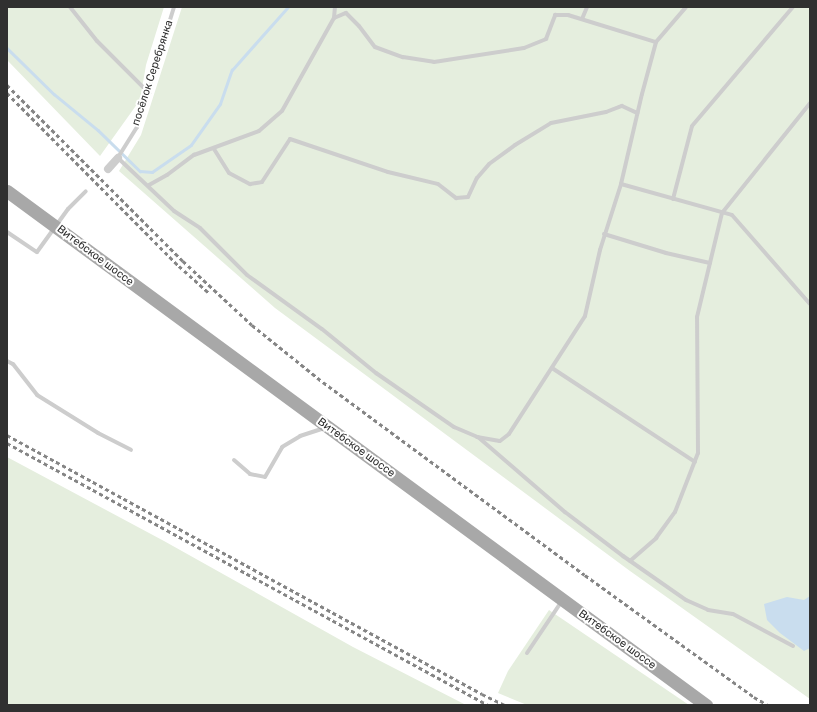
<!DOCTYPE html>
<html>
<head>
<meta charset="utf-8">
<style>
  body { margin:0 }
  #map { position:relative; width:817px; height:712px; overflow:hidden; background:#fff; font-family:Rubik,sans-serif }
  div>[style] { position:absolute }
  .green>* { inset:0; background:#e5eede }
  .water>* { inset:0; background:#c9ddee }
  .stream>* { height:2.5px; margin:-1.25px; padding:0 1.25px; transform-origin:1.25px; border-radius:1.25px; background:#c9ddee }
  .lane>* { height:4px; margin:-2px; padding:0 2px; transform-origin:2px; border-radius:2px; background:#cdcdcd }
  .street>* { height:8px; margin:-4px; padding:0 4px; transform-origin:4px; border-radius:4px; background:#cdcdcd }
  .primary>* { height:13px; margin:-6.5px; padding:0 6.5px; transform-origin:6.5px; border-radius:6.5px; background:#a8a8a8 }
  .rail>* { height:2.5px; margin-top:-1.25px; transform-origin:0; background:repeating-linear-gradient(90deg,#858585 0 4px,transparent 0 7px) }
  span { translate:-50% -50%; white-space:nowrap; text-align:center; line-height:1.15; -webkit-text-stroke:4px #fff; paint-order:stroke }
  .street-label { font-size:11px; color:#303030 }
  .frame { position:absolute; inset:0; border:8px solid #303030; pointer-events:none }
</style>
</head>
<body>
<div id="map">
  <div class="green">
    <i style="clip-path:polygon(7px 7px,164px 7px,146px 65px,140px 100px,100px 156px,7px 60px)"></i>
    <i style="clip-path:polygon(182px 7px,810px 7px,810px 699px,630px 571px,275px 308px,119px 171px,141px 135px)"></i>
    <i style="clip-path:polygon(7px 457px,164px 541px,353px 647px,466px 705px,7px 705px)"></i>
    <i style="clip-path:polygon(549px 610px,689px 705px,527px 705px,498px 693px,508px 671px)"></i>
  </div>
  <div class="water">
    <i style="clip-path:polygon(810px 596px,810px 648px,804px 651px,780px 633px,767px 620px,764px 604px,787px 597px,804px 600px)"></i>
  </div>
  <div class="stream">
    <i style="left:7px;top:48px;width:66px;rotate:44.4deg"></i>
    <i style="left:54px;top:94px;width:57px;rotate:39.3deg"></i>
    <i style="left:98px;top:130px;width:59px;rotate:44.3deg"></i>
    <i style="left:140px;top:171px;width:12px;rotate:5deg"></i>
    <i style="left:152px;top:172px;width:47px;rotate:-34.7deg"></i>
    <i style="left:191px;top:145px;width:50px;rotate:-54.7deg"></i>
    <i style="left:220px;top:104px;width:36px;rotate:-71deg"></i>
    <i style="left:232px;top:70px;width:84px;rotate:-48.4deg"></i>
  </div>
  <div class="lane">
    <i style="left:70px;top:7px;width:43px;rotate:51.5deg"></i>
    <i style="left:97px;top:41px;width:74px;rotate:45deg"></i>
    <i style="left:174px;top:7px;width:126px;rotate:107.1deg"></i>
    <i style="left:137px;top:127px;width:36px;rotate:122deg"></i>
    <i style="left:118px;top:158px;width:77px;rotate:43.4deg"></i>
    <i style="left:174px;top:211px;width:31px;rotate:33deg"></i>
    <i style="left:200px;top:228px;width:66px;rotate:45deg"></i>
    <i style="left:247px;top:275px;width:92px;rotate:35.8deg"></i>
    <i style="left:322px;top:329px;width:70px;rotate:39.2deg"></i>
    <i style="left:376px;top:373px;width:95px;rotate:34.7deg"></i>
    <i style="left:454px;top:427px;width:25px;rotate:23deg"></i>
    <i style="left:477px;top:437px;width:23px;rotate:10deg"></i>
    <i style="left:500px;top:441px;width:11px;rotate:-38deg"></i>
    <i style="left:509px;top:434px;width:140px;rotate:-57.2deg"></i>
    <i style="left:585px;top:316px;width:68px;rotate:-77.2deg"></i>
    <i style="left:600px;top:250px;width:69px;rotate:-72.3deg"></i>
    <i style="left:621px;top:184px;width:92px;rotate:-76.9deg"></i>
    <i style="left:642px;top:94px;width:54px;rotate:-74.9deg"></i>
    <i style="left:656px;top:42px;width:46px;rotate:-49.4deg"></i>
    <i style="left:334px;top:18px;width:11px;rotate:-85deg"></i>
    <i style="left:582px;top:19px;width:13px;rotate:-67deg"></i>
    <i style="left:214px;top:149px;width:28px;rotate:58deg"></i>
    <i style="left:229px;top:173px;width:24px;rotate:28deg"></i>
    <i style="left:250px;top:184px;width:12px;rotate:-9deg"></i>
    <i style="left:262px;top:182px;width:51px;rotate:-56.9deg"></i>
    <i style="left:290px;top:139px;width:103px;rotate:18.6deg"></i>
    <i style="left:388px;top:172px;width:51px;rotate:13.5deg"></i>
    <i style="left:438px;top:184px;width:23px;rotate:38deg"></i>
    <i style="left:456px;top:198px;width:12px;rotate:-5deg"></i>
    <i style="left:468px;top:197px;width:21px;rotate:-65deg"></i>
    <i style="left:477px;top:178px;width:18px;rotate:-49deg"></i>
    <i style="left:489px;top:164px;width:32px;rotate:-36deg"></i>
    <i style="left:515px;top:145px;width:42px;rotate:-31.4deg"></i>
    <i style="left:551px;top:123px;width:56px;rotate:-11.3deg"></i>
    <i style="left:606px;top:112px;width:17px;rotate:-21deg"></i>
    <i style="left:622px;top:106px;width:17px;rotate:25deg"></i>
    <i style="left:621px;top:184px;width:115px;rotate:15.6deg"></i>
    <i style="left:732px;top:215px;width:118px;rotate:48.8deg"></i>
    <i style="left:149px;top:185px;width:21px;rotate:-29deg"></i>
    <i style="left:167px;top:175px;width:34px;rotate:-37deg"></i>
    <i style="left:194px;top:155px;width:69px;rotate:-20.3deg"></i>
    <i style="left:259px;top:131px;width:30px;rotate:-41deg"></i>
    <i style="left:282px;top:111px;width:107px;rotate:-60.8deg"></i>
    <i style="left:334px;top:18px;width:13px;rotate:-23deg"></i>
    <i style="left:346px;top:13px;width:18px;rotate:45deg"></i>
    <i style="left:359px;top:26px;width:26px;rotate:53deg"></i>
    <i style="left:375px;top:47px;width:30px;rotate:20deg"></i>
    <i style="left:403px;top:57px;width:31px;rotate:9deg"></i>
    <i style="left:434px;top:62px;width:91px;rotate:-8.8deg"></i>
    <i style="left:524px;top:48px;width:24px;rotate:-22deg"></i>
    <i style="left:546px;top:39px;width:26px;rotate:-69deg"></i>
    <i style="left:555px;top:15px;width:13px"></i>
    <i style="left:568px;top:15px;width:92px;rotate:17.1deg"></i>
    <i style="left:673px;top:199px;width:75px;rotate:-75.4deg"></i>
    <i style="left:692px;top:126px;width:156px;rotate:-49.7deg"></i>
    <i style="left:7px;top:232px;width:36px;rotate:34deg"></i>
    <i style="left:37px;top:252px;width:53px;rotate:-54.2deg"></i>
    <i style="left:68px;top:209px;width:25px;rotate:-45deg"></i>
    <i style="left:604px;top:234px;width:65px;rotate:17deg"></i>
    <i style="left:666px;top:253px;width:45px;rotate:12.8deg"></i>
    <i style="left:7px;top:361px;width:7px;rotate:27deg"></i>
    <i style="left:13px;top:364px;width:39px;rotate:52deg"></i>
    <i style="left:37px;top:395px;width:72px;rotate:31.9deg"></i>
    <i style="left:98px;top:433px;width:37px;rotate:27deg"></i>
    <i style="left:552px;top:368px;width:171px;rotate:33.3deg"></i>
    <i style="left:478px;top:437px;width:115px;rotate:40.8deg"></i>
    <i style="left:565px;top:512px;width:73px;rotate:37.2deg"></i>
    <i style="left:623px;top:556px;width:77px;rotate:34.9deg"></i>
    <i style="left:686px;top:600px;width:24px;rotate:24deg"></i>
    <i style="left:708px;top:610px;width:25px;rotate:9deg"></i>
    <i style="left:733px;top:614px;width:68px;rotate:28.1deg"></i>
    <i style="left:234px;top:460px;width:21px;rotate:41deg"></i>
    <i style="left:250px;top:474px;width:15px;rotate:11deg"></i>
    <i style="left:265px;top:477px;width:34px;rotate:-60deg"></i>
    <i style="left:282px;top:447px;width:21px;rotate:-31deg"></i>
    <i style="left:300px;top:436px;width:25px;rotate:-18deg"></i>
    <i style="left:630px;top:561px;width:35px;rotate:-41deg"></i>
    <i style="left:656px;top:538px;width:32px;rotate:-54deg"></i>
    <i style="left:675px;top:512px;width:63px;rotate:-68.7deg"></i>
    <i style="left:698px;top:453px;width:136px;rotate:-90.4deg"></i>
    <i style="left:697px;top:317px;width:107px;rotate:-76.5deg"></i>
    <i style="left:722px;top:213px;width:141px;rotate:-51.3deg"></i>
    <i style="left:527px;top:653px;width:63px;rotate:-56.1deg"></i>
  </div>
  <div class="street">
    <i style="left:108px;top:169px;width:15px;rotate:-48deg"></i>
  </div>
  <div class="primary">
    <i style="left:7px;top:191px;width:868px;rotate:36.33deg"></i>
  </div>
  <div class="rail">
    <i style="left:7px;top:85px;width:249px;rotate:45deg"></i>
    <i style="left:183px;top:261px;width:94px;rotate:42.8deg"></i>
    <i style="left:252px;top:325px;width:91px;rotate:38.8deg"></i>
    <i style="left:323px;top:382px;width:325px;rotate:36.4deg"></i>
    <i style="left:585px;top:575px;width:208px;rotate:35.8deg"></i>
    <i style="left:754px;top:697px;width:16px;rotate:30deg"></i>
    <i style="left:7px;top:93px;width:244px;rotate:45.2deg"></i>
    <i style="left:179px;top:266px;width:40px;rotate:42deg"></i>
    <i style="left:7px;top:435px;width:541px;rotate:28.6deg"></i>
    <i style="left:482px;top:694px;width:25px;rotate:26deg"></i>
    <i style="left:7px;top:443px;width:548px;rotate:28.58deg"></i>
  </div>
  <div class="street-label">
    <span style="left:153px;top:73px;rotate:-72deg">посёлок Серебрянка</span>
    <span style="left:95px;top:256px;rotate:37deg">Витебское шоссе</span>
    <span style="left:356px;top:448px;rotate:36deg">Витебское шоссе</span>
    <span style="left:617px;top:640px;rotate:36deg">Витебское шоссе</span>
  </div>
  <div class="frame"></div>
</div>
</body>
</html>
